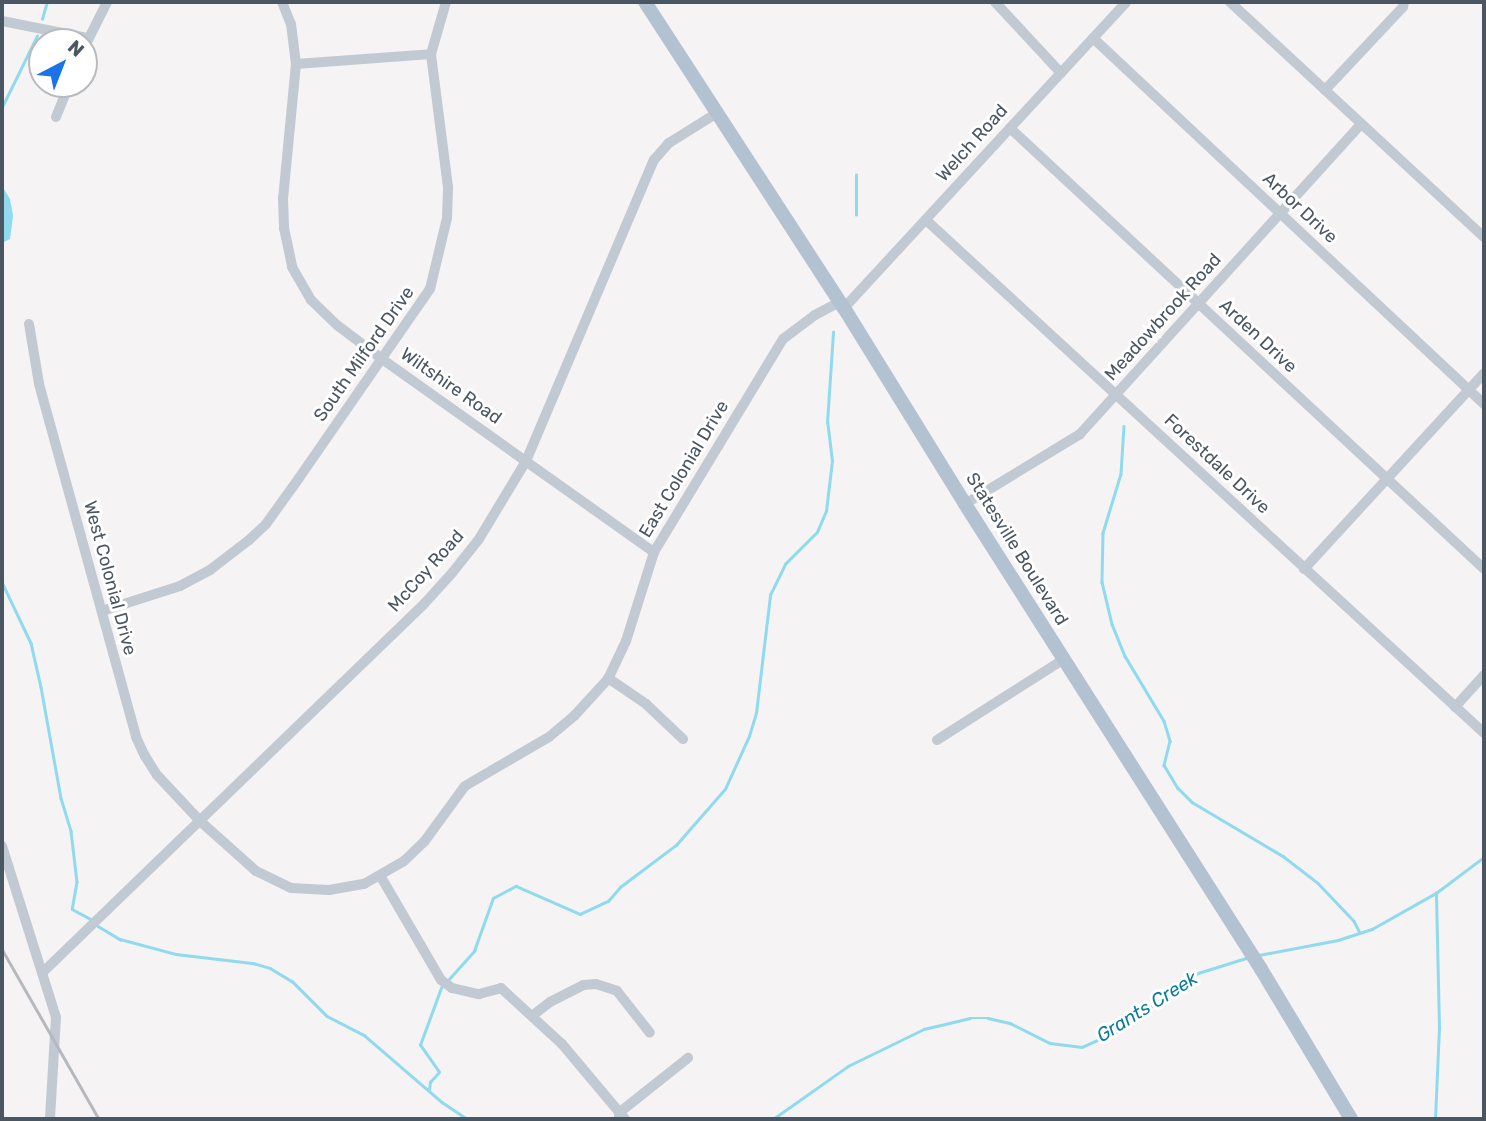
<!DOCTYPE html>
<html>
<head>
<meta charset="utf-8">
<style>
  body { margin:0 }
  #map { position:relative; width:1486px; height:1121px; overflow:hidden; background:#f5f3f3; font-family:Rubik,sans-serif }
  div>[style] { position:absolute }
  .water>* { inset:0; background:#90daee }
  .stream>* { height:2.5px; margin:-1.25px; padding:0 1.25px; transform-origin:1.25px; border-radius:1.25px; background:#90daee }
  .minor>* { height:10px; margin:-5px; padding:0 5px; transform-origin:5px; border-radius:5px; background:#c1cad2 }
  .major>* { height:14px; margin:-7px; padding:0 7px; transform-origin:7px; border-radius:7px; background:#b3c2d1 }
  .rail>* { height:2.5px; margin:-1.25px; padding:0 1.25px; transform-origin:1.25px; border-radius:1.25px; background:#b5b8bd }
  span { translate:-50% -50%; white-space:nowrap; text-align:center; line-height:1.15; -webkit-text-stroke:6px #fff; paint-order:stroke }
  .street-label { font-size:18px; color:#4a5661 }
  .water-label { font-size:19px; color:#0c7c9b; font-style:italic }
  .frame { position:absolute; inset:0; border:4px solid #4a5661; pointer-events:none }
  .north { position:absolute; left:28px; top:28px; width:70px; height:70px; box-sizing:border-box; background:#fff; border:2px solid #b7bbc0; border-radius:50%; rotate:42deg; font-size:19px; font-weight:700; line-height:28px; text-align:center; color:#4a5661 }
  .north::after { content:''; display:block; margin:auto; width:24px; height:32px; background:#1a73e8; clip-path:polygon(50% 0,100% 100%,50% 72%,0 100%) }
</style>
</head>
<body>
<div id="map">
  <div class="water">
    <i style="clip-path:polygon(2px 186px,10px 199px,13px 216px,10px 239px,2px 243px)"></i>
  </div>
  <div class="stream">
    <i style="left:42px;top:19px;width:18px;rotate:-74deg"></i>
    <i style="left:2px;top:107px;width:79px;rotate:-63.8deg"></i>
    <i style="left:856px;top:215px;width:40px;rotate:-90deg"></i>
    <i style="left:1124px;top:426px;width:48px;rotate:93.6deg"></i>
    <i style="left:1121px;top:474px;width:62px;rotate:107deg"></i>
    <i style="left:1103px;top:533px;width:49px;rotate:91.2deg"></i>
    <i style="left:1102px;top:582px;width:43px;rotate:76.6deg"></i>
    <i style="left:1112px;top:624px;width:35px;rotate:68deg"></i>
    <i style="left:1125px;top:656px;width:76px;rotate:59deg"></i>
    <i style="left:1164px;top:721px;width:21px;rotate:73deg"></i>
    <i style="left:1170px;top:741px;width:25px;rotate:104deg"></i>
    <i style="left:1164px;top:765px;width:27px;rotate:59deg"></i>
    <i style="left:1178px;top:788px;width:20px;rotate:45deg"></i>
    <i style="left:1192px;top:802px;width:106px;rotate:30.7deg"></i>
    <i style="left:1283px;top:856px;width:44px;rotate:37.6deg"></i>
    <i style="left:1318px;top:883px;width:52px;rotate:46.5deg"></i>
    <i style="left:1354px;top:921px;width:11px;rotate:63deg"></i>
    <i style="left:2px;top:582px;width:68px;rotate:64.6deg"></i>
    <i style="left:31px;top:643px;width:45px;rotate:77.2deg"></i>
    <i style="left:41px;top:687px;width:113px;rotate:79.8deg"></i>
    <i style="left:61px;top:798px;width:34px;rotate:73deg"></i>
    <i style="left:71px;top:831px;width:51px;rotate:83.3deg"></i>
    <i style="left:77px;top:882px;width:27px;rotate:100deg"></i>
    <i style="left:72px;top:909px;width:21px;rotate:28deg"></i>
    <i style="left:98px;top:926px;width:26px;rotate:31deg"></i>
    <i style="left:120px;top:939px;width:58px;rotate:15deg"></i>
    <i style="left:176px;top:954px;width:78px;rotate:6.7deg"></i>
    <i style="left:253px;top:963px;width:18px;rotate:16deg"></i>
    <i style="left:270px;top:968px;width:26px;rotate:31deg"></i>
    <i style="left:292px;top:981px;width:49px;rotate:45deg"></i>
    <i style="left:327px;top:1016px;width:42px;rotate:27.2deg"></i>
    <i style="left:364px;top:1035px;width:103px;rotate:40.7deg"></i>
    <i style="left:442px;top:1102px;width:30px;rotate:34deg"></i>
    <i style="left:1259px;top:955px;width:80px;rotate:-10.8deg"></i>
    <i style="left:1338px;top:940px;width:36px;rotate:-18deg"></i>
    <i style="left:1372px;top:929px;width:73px;rotate:-29.4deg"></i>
    <i style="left:1436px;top:893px;width:60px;rotate:-36.9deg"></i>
    <i style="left:449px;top:979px;width:38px;rotate:-48deg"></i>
    <i style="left:474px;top:951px;width:56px;rotate:-70.3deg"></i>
    <i style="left:493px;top:898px;width:26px;rotate:-28deg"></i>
    <i style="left:516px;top:886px;width:70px;rotate:23.6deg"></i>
    <i style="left:580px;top:914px;width:31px;rotate:-25deg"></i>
    <i style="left:608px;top:901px;width:18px;rotate:-49deg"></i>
    <i style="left:620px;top:887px;width:70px;rotate:-36.9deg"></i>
    <i style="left:676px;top:845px;width:74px;rotate:-48.8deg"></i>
    <i style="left:725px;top:789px;width:58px;rotate:-65.6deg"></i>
    <i style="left:749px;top:736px;width:24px;rotate:-73deg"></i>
    <i style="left:756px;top:713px;width:119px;rotate:-83.2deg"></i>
    <i style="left:770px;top:595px;width:34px;rotate:-64deg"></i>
    <i style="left:785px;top:564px;width:45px;rotate:-45deg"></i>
    <i style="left:817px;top:532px;width:23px;rotate:-67deg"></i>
    <i style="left:826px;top:511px;width:50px;rotate:-83.2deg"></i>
    <i style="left:832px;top:461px;width:38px;rotate:-97deg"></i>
    <i style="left:827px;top:423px;width:91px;rotate:-86.2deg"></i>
    <i style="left:429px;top:1090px;width:8px;rotate:-83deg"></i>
    <i style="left:430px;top:1082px;width:13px;rotate:-48deg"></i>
    <i style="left:439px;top:1072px;width:33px;rotate:-125deg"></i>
    <i style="left:420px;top:1045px;width:61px;rotate:-69.8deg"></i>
    <i style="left:773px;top:1119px;width:92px;rotate:-35.2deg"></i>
    <i style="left:848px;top:1066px;width:85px;rotate:-26deg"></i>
    <i style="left:924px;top:1029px;width:47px;rotate:-13.4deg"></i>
    <i style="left:970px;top:1018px;width:18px"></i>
    <i style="left:988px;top:1018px;width:23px;rotate:13deg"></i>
    <i style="left:1010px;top:1023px;width:45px;rotate:26.6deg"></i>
    <i style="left:1050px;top:1043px;width:32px;rotate:7deg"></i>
    <i style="left:1082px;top:1047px;width:42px;rotate:-24.1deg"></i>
    <i style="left:1120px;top:1030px;width:94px;rotate:-36.7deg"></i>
    <i style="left:1195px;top:974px;width:53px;rotate:-17.4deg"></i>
    <i style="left:1435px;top:1119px;width:91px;rotate:-87.5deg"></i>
    <i style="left:1439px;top:1028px;width:135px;rotate:-91.3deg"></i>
  </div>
  <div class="minor">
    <i style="left:282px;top:2px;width:24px;rotate:68deg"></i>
    <i style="left:291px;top:24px;width:40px;rotate:82.9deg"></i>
    <i style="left:296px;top:64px;width:135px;rotate:95.5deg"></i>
    <i style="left:283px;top:198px;width:30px;rotate:88deg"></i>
    <i style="left:284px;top:228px;width:40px;rotate:78deg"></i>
    <i style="left:292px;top:267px;width:38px;rotate:60deg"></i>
    <i style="left:311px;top:300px;width:36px;rotate:44deg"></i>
    <i style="left:337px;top:325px;width:56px;rotate:37.1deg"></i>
    <i style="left:382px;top:359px;width:334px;rotate:35.4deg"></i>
    <i style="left:995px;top:2px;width:97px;rotate:47.1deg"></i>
    <i style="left:1230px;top:2px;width:346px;rotate:42.8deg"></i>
    <i style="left:2px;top:21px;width:88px;rotate:11.2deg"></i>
    <i style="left:1093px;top:38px;width:536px;rotate:43.11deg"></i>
    <i style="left:84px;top:48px;width:51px;rotate:-63.4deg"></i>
    <i style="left:296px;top:64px;width:135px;rotate:-4.2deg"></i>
    <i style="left:1325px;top:90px;width:114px;rotate:-46.8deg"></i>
    <i style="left:1403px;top:7px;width:5px;rotate:-79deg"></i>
    <i style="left:56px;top:117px;width:35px;rotate:-68deg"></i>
    <i style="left:1010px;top:128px;width:647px;rotate:42.93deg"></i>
    <i style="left:926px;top:220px;width:758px;rotate:42.59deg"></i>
    <i style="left:844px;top:308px;width:416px;rotate:-47.3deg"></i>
    <i style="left:29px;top:324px;width:61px;rotate:80.5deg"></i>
    <i style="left:39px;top:384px;width:366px;rotate:74.6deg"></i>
    <i style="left:136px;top:737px;width:21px;rotate:65deg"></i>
    <i style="left:145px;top:756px;width:22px;rotate:58deg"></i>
    <i style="left:157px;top:775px;width:63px;rotate:46.9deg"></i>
    <i style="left:200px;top:821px;width:75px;rotate:41.8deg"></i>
    <i style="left:256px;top:871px;width:39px;rotate:26deg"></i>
    <i style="left:291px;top:888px;width:38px;rotate:3deg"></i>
    <i style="left:329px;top:890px;width:36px;rotate:-10deg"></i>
    <i style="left:364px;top:884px;width:46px;rotate:-29.9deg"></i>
    <i style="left:404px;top:861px;width:28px;rotate:-44deg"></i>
    <i style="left:424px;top:842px;width:69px;rotate:-53.8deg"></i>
    <i style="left:465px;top:786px;width:97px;rotate:-30.3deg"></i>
    <i style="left:549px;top:737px;width:34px;rotate:-40deg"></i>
    <i style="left:575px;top:715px;width:49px;rotate:-47.5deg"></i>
    <i style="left:608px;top:679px;width:42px;rotate:-64.7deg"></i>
    <i style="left:626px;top:641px;width:93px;rotate:-72.5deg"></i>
    <i style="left:654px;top:552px;width:249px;rotate:-58.8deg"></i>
    <i style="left:783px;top:339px;width:40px;rotate:-37deg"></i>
    <i style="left:815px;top:315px;width:27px;rotate:-28deg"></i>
    <i style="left:965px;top:504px;width:135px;rotate:-31.3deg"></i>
    <i style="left:1080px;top:434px;width:418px;rotate:-47.8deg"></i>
    <i style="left:1304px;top:569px;width:266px;rotate:-47.4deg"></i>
    <i style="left:102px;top:611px;width:82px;rotate:-17.8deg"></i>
    <i style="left:180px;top:586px;width:34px;rotate:-28deg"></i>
    <i style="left:210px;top:570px;width:49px;rotate:-37.6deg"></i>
    <i style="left:249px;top:540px;width:23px;rotate:-43deg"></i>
    <i style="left:266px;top:524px;width:57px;rotate:-54.3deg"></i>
    <i style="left:299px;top:478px;width:230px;rotate:-55.3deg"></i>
    <i style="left:430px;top:289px;width:73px;rotate:-76.5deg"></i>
    <i style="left:447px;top:218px;width:31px;rotate:-88deg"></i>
    <i style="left:448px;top:187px;width:134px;rotate:-97.3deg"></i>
    <i style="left:431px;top:54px;width:54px;rotate:-73.9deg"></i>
    <i style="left:608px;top:678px;width:46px;rotate:34.4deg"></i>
    <i style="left:646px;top:704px;width:51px;rotate:43.4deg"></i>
    <i style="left:1455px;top:707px;width:43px;rotate:-47.8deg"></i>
    <i style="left:937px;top:740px;width:151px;rotate:-32.5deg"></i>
    <i style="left:2px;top:846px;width:179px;rotate:72.5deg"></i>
    <i style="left:56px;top:1017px;width:102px;rotate:93.4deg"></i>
    <i style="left:381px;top:877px;width:119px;rotate:59.8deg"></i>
    <i style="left:441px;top:980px;width:14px;rotate:36deg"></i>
    <i style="left:452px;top:988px;width:28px;rotate:13deg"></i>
    <i style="left:479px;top:994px;width:23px;rotate:-15deg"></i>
    <i style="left:501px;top:988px;width:83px;rotate:42.6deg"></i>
    <i style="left:562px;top:1044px;width:98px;rotate:50deg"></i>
    <i style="left:42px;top:973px;width:531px;rotate:-44.01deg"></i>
    <i style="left:424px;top:604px;width:42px;rotate:-47.9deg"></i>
    <i style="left:452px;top:573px;width:43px;rotate:-51.5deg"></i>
    <i style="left:479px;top:539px;width:91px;rotate:-58.9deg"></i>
    <i style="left:526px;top:461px;width:327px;rotate:-67deg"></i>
    <i style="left:654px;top:160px;width:23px;rotate:-49deg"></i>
    <i style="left:669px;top:143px;width:57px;rotate:-32deg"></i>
    <i style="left:532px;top:1016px;width:23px;rotate:-38deg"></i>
    <i style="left:550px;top:1002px;width:37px;rotate:-27deg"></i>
    <i style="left:583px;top:985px;width:13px;rotate:-4deg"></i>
    <i style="left:596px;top:984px;width:22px;rotate:18deg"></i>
    <i style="left:617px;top:991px;width:53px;rotate:51.8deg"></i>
    <i style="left:619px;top:1116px;width:4px;rotate:-76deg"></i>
    <i style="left:620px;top:1112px;width:87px;rotate:-38.5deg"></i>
  </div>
  <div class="major">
    <i style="left:645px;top:2px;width:365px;rotate:57deg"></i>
    <i style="left:844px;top:308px;width:230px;rotate:58.3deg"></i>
    <i style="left:965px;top:504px;width:551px;rotate:57.52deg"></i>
    <i style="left:1261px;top:969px;width:175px;rotate:59deg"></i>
  </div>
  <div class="rail">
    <i style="left:2px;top:949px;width:196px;rotate:60.3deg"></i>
  </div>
  <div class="street-label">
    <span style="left:972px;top:143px;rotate:-48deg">Welch Road</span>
    <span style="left:1300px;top:208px;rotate:43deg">Arbor Drive</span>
    <span style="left:1163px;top:317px;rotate:-48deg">Meadowbrook Road</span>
    <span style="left:1258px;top:336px;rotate:43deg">Arden Drive</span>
    <span style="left:364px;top:354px;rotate:-55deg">South Milford Drive</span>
    <span style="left:451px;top:386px;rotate:35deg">Wiltshire Road</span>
    <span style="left:1217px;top:464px;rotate:43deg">Forestdale Drive</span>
    <span style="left:684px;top:469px;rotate:-59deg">East Colonial Drive</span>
    <span style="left:1017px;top:549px;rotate:58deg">Statesville Boulevard</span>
    <span style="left:426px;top:571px;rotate:-48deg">McCoy Road</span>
    <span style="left:110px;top:578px;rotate:75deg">West Colonial Drive</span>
  </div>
  <div class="water-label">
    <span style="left:1147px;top:1007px;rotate:-32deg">Grants Creek</span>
  </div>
  <div class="frame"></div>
  <div class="north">N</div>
</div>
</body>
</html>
